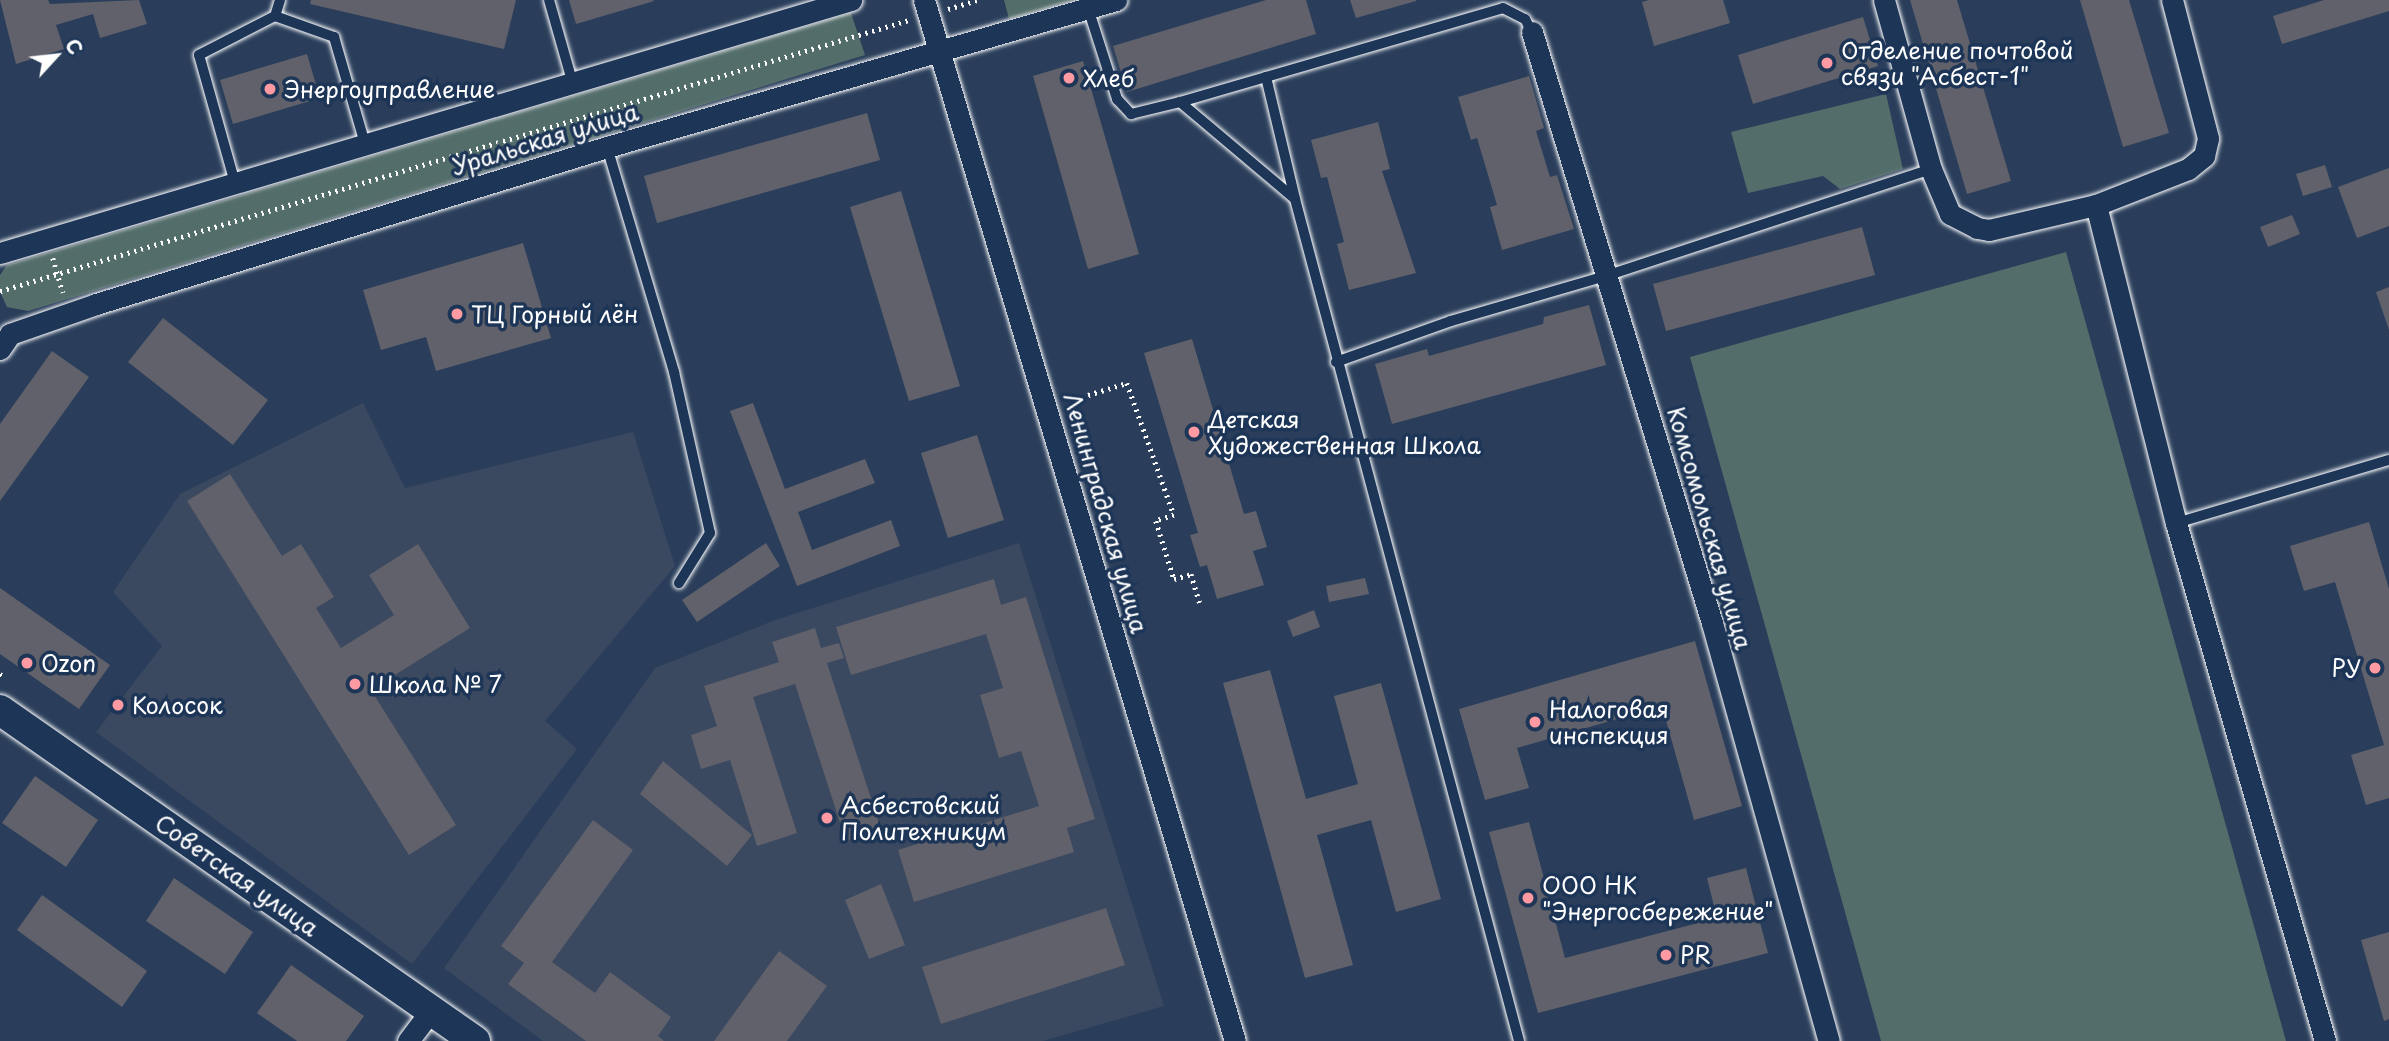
<!DOCTYPE html>
<html>
<head>
<meta charset="utf-8">
<style>
  body { margin:0 }
  #map { position:relative; width:2389px; height:1041px; overflow:hidden; background:#2a3e5b; font-family:"Playpen Sans",sans-serif }
  div>[style] { position:absolute }
  .built>* { inset:0; background:#3a4860 }
  .green>* { inset:0; background:#536d6a }
  .building>* { inset:0; background:#60616a }
  .path>* { height:4.5px; margin-top:-2.25px; transform-origin:0; background:repeating-linear-gradient(90deg,#fff 0 2px,transparent 0 7px) }
  .roads { filter:drop-shadow(0 0 2px #fff) drop-shadow(0 0 2px #fff) }
  .lane>* { height:10px; margin:-5px; padding:0 5px; transform-origin:5px; border-radius:5px; background:#1d3557 }
  .street>* { height:21px; margin:-10.5px; padding:0 10.5px; transform-origin:10.5px; border-radius:10.5px; background:#1d3557 }
  .secondary>* { height:30px; margin:-15px; padding:0 15px; transform-origin:15px; border-radius:15px; background:#1d3557 }
  .dots>* { width:19px; height:19px; translate:-50% -50%; box-sizing:border-box; border:4px solid #1d3557; border-radius:50% }
  span { translate:-50% -50%; white-space:nowrap; text-align:center; line-height:1.15; -webkit-text-stroke:7px #1d3557; paint-order:stroke }
  .poi-label { font-size:23px; color:#fff }
  .left { translate:0 -50%; text-align:left }
  .right { translate:-100% -50%; text-align:right }
  .street-label { font-size:23px; color:#fff }
  .north { position:absolute; left:21px; top:21px; width:70px; height:70px; -webkit-text-stroke:5px #1d3557; paint-order:stroke; rotate:63deg; font-size:19px; font-weight:700; line-height:28px; text-align:center; color:#fff }
  .north::after { content:''; display:block; margin:auto; width:24px; height:32px; background:#fff; clip-path:polygon(50% 0,100% 100%,50% 72%,0 100%) }
</style>
</head>
<body>
<div id="map">
  <div class="built">
    <i style="clip-path:polygon(363px 403px,405px 488px,633px 432px,675px 566px,545px 721px,577px 749px,412px 964px,96px 732px,162px 646px,113px 592px,180px 494px)"></i>
    <i style="clip-path:polygon(1019px 543px,1164px 1006px,1043px 1041px,543px 1041px,444px 968px,655px 668px,775px 620px)"></i>
  </div>
  <div class="green">
    <i style="clip-path:polygon(1004px 0,1073px 0,1009px 19px)"></i>
    <i style="clip-path:polygon(851px 13px,865px 55px,28px 311px,7px 307px,0 292px,0 275px,7px 265px)"></i>
    <i style="clip-path:polygon(1886px 94px,1903px 169px,1840px 189px,1823px 176px,1748px 193px,1731px 132px)"></i>
    <i style="clip-path:polygon(2066px 252px,2286px 1041px,1881px 1041px,1690px 357px)"></i>
  </div>
  <div class="building">
    <i style="clip-path:polygon(0 0,48px 0,50px 4px,139px 0,147px 24px,100px 38px,93px 14px,56px 25px,64px 49px,16px 64px)"></i>
    <i style="clip-path:polygon(311px 0,516px 0,504px 49px,310px 4px)"></i>
    <i style="clip-path:polygon(569px 0,653px 0,654px 1px,576px 24px)"></i>
    <i style="clip-path:polygon(1266px 0,1306px 0,1316px 34px,1127px 92px,1113px 46px)"></i>
    <i style="clip-path:polygon(1350px 0,1416px 0,1416px 1px,1356px 18px)"></i>
    <i style="clip-path:polygon(1649px 0,1723px 0,1730px 23px,1654px 46px,1642px 2px)"></i>
    <i style="clip-path:polygon(1910px 0,1957px 0,2011px 181px,1967px 194px)"></i>
    <i style="clip-path:polygon(2080px 0,2129px 0,2169px 133px,2123px 147px)"></i>
    <i style="clip-path:polygon(2324px 0,2389px 0,2389px 11px,2282px 44px,2273px 16px)"></i>
    <i style="clip-path:polygon(1863px 17px,1878px 66px,1753px 104px,1738px 55px)"></i>
    <i style="clip-path:polygon(307px 54px,320px 98px,233px 124px,220px 80px)"></i>
    <i style="clip-path:polygon(1083px 61px,1139px 254px,1088px 269px,1033px 76px)"></i>
    <i style="clip-path:polygon(1529px 76px,1544px 128px,1536px 131px,1550px 177px,1557px 175px,1574px 229px,1502px 250px,1490px 207px,1497px 205px,1477px 138px,1471px 140px,1458px 97px)"></i>
    <i style="clip-path:polygon(867px 113px,880px 160px,657px 223px,644px 176px)"></i>
    <i style="clip-path:polygon(1378px 122px,1390px 169px,1382px 171px,1416px 273px,1349px 290px,1337px 244px,1344px 242px,1327px 177px,1321px 178px,1311px 140px)"></i>
    <i style="clip-path:polygon(2325px 165px,2332px 187px,2303px 196px,2296px 174px)"></i>
    <i style="clip-path:polygon(2389px 168px,2389px 226px,2357px 238px,2338px 187px)"></i>
    <i style="clip-path:polygon(901px 191px,960px 386px,909px 401px,850px 207px)"></i>
    <i style="clip-path:polygon(2292px 215px,2300px 234px,2268px 247px,2260px 227px)"></i>
    <i style="clip-path:polygon(1862px 227px,1875px 275px,1666px 331px,1653px 284px)"></i>
    <i style="clip-path:polygon(523px 243px,551px 338px,436px 371px,426px 337px,381px 350px,363px 290px)"></i>
    <i style="clip-path:polygon(2389px 287px,2389px 330px,2376px 292px)"></i>
    <i style="clip-path:polygon(1589px 305px,1606px 365px,1392px 424px,1375px 364px,1427px 349px,1429px 356px,1543px 324px,1544px 317px)"></i>
    <i style="clip-path:polygon(163px 318px,268px 400px,233px 445px,128px 362px)"></i>
    <i style="clip-path:polygon(1192px 339px,1244px 514px,1256px 511px,1267px 547px,1253px 551px,1264px 585px,1217px 599px,1207px 565px,1200px 567px,1190px 535px,1198px 533px,1144px 353px)"></i>
    <i style="clip-path:polygon(52px 351px,89px 377px,0 501px,0 424px)"></i>
    <i style="clip-path:polygon(753px 403px,785px 489px,865px 459px,875px 483px,798px 512px,812px 550px,891px 520px,900px 546px,797px 586px,730px 411px)"></i>
    <i style="clip-path:polygon(977px 435px,1004px 520px,948px 538px,921px 453px)"></i>
    <i style="clip-path:polygon(230px 474px,282px 556px,301px 544px,334px 597px,316px 608px,341px 648px,394px 615px,369px 575px,418px 544px,470px 628px,371px 690px,456px 825px,409px 855px,187px 501px)"></i>
    <i style="clip-path:polygon(2369px 522px,2389px 589px,2389px 798px,2366px 805px,2351px 755px,2384px 745px,2335px 582px,2304px 591px,2290px 546px)"></i>
    <i style="clip-path:polygon(766px 543px,780px 566px,697px 622px,682px 600px)"></i>
    <i style="clip-path:polygon(1365px 578px,1369px 594px,1329px 602px,1326px 586px)"></i>
    <i style="clip-path:polygon(994px 579px,1001px 605px,1026px 597px,1095px 819px,1067px 828px,1074px 852px,914px 902px,898px 850px,1039px 806px,1021px 751px,999px 758px,980px 695px,1003px 688px,986px 634px,851px 675px,836px 627px)"></i>
    <i style="clip-path:polygon(0 588px,110px 665px,79px 709px,0 654px)"></i>
    <i style="clip-path:polygon(1314px 610px,1320px 627px,1293px 637px,1287px 621px)"></i>
    <i style="clip-path:polygon(815px 628px,821px 648px,839px 643px,844px 658px,827px 663px,881px 829px,846px 841px,795px 684px,753px 697px,797px 833px,757px 846px,730px 760px,701px 769px,691px 735px,717px 726px,704px 686px,779px 662px,772px 642px)"></i>
    <i style="clip-path:polygon(1695px 641px,1742px 806px,1694px 820px,1662px 706px,1517px 748px,1529px 788px,1485px 800px,1459px 709px)"></i>
    <i style="clip-path:polygon(1270px 670px,1306px 799px,1358px 784px,1334px 696px,1381px 683px,1441px 899px,1396px 912px,1371px 820px,1317px 835px,1353px 965px,1305px 978px,1223px 683px)"></i>
    <i style="clip-path:polygon(663px 761px,752px 835px,727px 866px,640px 794px)"></i>
    <i style="clip-path:polygon(35px 776px,98px 820px,66px 867px,2px 823px)"></i>
    <i style="clip-path:polygon(593px 820px,633px 850px,552px 962px,595px 993px,610px 972px,671px 1017px,658px 1036px,664px 1041px,586px 1041px,508px 984px,524px 963px,501px 946px)"></i>
    <i style="clip-path:polygon(1529px 822px,1565px 958px,1717px 918px,1707px 878px,1746px 868px,1768px 953px,1538px 1013px,1489px 832px)"></i>
    <i style="clip-path:polygon(174px 878px,253px 932px,225px 974px,146px 921px)"></i>
    <i style="clip-path:polygon(881px 884px,905px 945px,869px 959px,845px 900px)"></i>
    <i style="clip-path:polygon(42px 895px,147px 971px,122px 1007px,17px 930px)"></i>
    <i style="clip-path:polygon(1106px 908px,1125px 965px,941px 1024px,922px 967px)"></i>
    <i style="clip-path:polygon(2389px 932px,2389px 1019px,2384px 1021px,2361px 940px)"></i>
    <i style="clip-path:polygon(779px 951px,827px 986px,787px 1041px,714px 1041px)"></i>
    <i style="clip-path:polygon(291px 965px,364px 1016px,346px 1041px,297px 1041px,257px 1013px)"></i>
  </div>
  <div class="path">
    <i style="left:948px;top:9px;width:30px;rotate:-17deg"></i>
    <i style="left:53px;top:258px;width:36px;rotate:74deg"></i>
    <i style="left:0;top:291px;width:949px;rotate:-16.6deg"></i>
    <i style="left:1088px;top:395px;width:41px;rotate:-17.1deg"></i>
    <i style="left:1127px;top:383px;width:140px;rotate:70.4deg"></i>
    <i style="left:1174px;top:515px;width:19px;rotate:162deg"></i>
    <i style="left:1156px;top:521px;width:61px;rotate:72.8deg"></i>
    <i style="left:1174px;top:579px;width:18px;rotate:-16deg"></i>
    <i style="left:1191px;top:574px;width:30px;rotate:73deg"></i>
    <i style="left:0;top:674px;width:4px;rotate:34deg"></i>
  </div>
  <div class="roads">
    <div class="lane">
      <i style="left:280px;top:0;width:17px;rotate:107deg"></i>
      <i style="left:275px;top:16px;width:63px;rotate:19.6deg"></i>
      <i style="left:334px;top:37px;width:111px;rotate:73.8deg"></i>
      <i style="left:549px;top:0;width:84px;rotate:74.1deg"></i>
      <i style="left:1088px;top:8px;width:96px;rotate:72.3deg"></i>
      <i style="left:1117px;top:99px;width:21px;rotate:47deg"></i>
      <i style="left:1131px;top:114px;width:50px;rotate:-13.8deg"></i>
      <i style="left:1180px;top:102px;width:150px;rotate:40.1deg"></i>
      <i style="left:1295px;top:199px;width:871px;rotate:75.1deg"></i>
      <i style="left:1266px;top:77px;width:125px;rotate:76.6deg"></i>
      <i style="left:1180px;top:102px;width:336px;rotate:-16.2deg"></i>
      <i style="left:1503px;top:8px;width:25px;rotate:27deg"></i>
      <i style="left:1525px;top:19px;width:15px;rotate:62deg"></i>
      <i style="left:607px;top:147px;width:235px;rotate:73.4deg"></i>
      <i style="left:674px;top:372px;width:165px;rotate:77.4deg"></i>
      <i style="left:710px;top:533px;width:59px;rotate:121.8deg"></i>
      <i style="left:235px;top:183px;width:133px;rotate:-105.7deg"></i>
      <i style="left:199px;top:55px;width:85px;rotate:-27.2deg"></i>
      <i style="left:1336px;top:362px;width:122px;rotate:-19.6deg"></i>
      <i style="left:1451px;top:321px;width:165px;rotate:-16.2deg"></i>
      <i style="left:1609px;top:275px;width:339px;rotate:-18.2deg"></i>
      <i style="left:2176px;top:523px;width:222px;rotate:-16.5deg"></i>
    </div>
    <div class="street">
      <i style="left:924px;top:0;width:1086px;rotate:73.37deg"></i>
      <i style="left:1884px;top:0;width:175px;rotate:74.5deg"></i>
      <i style="left:1931px;top:169px;width:49px;rotate:67.1deg"></i>
      <i style="left:1950px;top:214px;width:30px;rotate:27deg"></i>
      <i style="left:1977px;top:228px;width:12px;rotate:9deg"></i>
      <i style="left:1989px;top:230px;width:110px;rotate:-13.2deg"></i>
      <i style="left:2096px;top:205px;width:99px;rotate:-21.4deg"></i>
      <i style="left:2188px;top:169px;width:21px;rotate:-39deg"></i>
      <i style="left:2204px;top:156px;width:18px;rotate:-77deg"></i>
      <i style="left:2208px;top:138px;width:143px;rotate:-104.6deg"></i>
      <i style="left:1532px;top:32px;width:618px;rotate:73.06deg"></i>
      <i style="left:1712px;top:623px;width:434px;rotate:74.4deg"></i>
      <i style="left:2096px;top:205px;width:328px;rotate:75.9deg"></i>
      <i style="left:2176px;top:523px;width:539px;rotate:73.95deg"></i>
      <i style="left:0;top:253px;width:888px;rotate:-16.56deg"></i>
      <i style="left:0;top:349px;width:18px;rotate:-56deg"></i>
      <i style="left:10px;top:334px;width:91px;rotate:-19.2deg"></i>
      <i style="left:96px;top:304px;width:535px;rotate:-17.08deg"></i>
      <i style="left:607px;top:147px;width:530px;rotate:-16.11deg"></i>
      <i style="left:408px;top:1041px;width:39px;rotate:-53deg"></i>
    </div>
    <div class="secondary">
      <i style="left:0;top:710px;width:579px;rotate:34.87deg"></i>
    </div>
  </div>
  <div class="dots">
    <i style="left:1827px;top:63px;background:#ff9aa2"></i>
    <i style="left:1069px;top:78px;background:#ff9aa2"></i>
    <i style="left:270px;top:89px;background:#ff9aa2"></i>
    <i style="left:457px;top:314px;background:#ff9aa2"></i>
    <i style="left:1194px;top:432px;background:#ff9aa2"></i>
    <i style="left:27px;top:663px;background:#ff9aa2"></i>
    <i style="left:2375px;top:668px;background:#ff9aa2"></i>
    <i style="left:355px;top:684px;background:#ff9aa2"></i>
    <i style="left:118px;top:705px;background:#ff9aa2"></i>
    <i style="left:1535px;top:722px;background:#ff9aa2"></i>
    <i style="left:827px;top:818px;background:#ff9aa2"></i>
    <i style="left:1528px;top:898px;background:#ff9aa2"></i>
    <i style="left:1666px;top:955px;background:#ff9aa2"></i>
  </div>
  <div class="poi-label">
    <span class="left" style="left:1841px;top:63px">Отделение почтовой<br>связи "Асбест-1"</span>
    <span class="left" style="left:1083px;top:78px">Хлеб</span>
    <span class="left" style="left:284px;top:89px">Энергоуправление</span>
    <span class="left" style="left:471px;top:314px">ТЦ Горный лён</span>
    <span class="left" style="left:1208px;top:432px">Детская<br>Художественная Школа</span>
    <span class="left" style="left:41px;top:663px">Ozon</span>
    <span class="right" style="left:2361px;top:668px">РУ</span>
    <span class="left" style="left:369px;top:684px">Школа № 7</span>
    <span class="left" style="left:132px;top:705px">Колосок</span>
    <span class="left" style="left:1549px;top:722px">Налоговая<br>инспекция</span>
    <span class="left" style="left:841px;top:818px">Асбестовский<br>Политехникум</span>
    <span class="left" style="left:1542px;top:898px">ООО НК<br>"Энергосбережение"</span>
    <span class="left" style="left:1680px;top:955px">PR</span>
  </div>
  <div class="street-label">
    <span style="left:545px;top:139px;rotate:-17deg">Уральская улица</span>
    <span style="left:1106px;top:513px;rotate:74deg">Ленинградская улица</span>
    <span style="left:1710px;top:528px;rotate:74deg">Комсомольская улица</span>
    <span style="left:237px;top:875px;rotate:35deg">Советская улица</span>
  </div>
  <div class="north">С</div>
</div>
</body>
</html>
